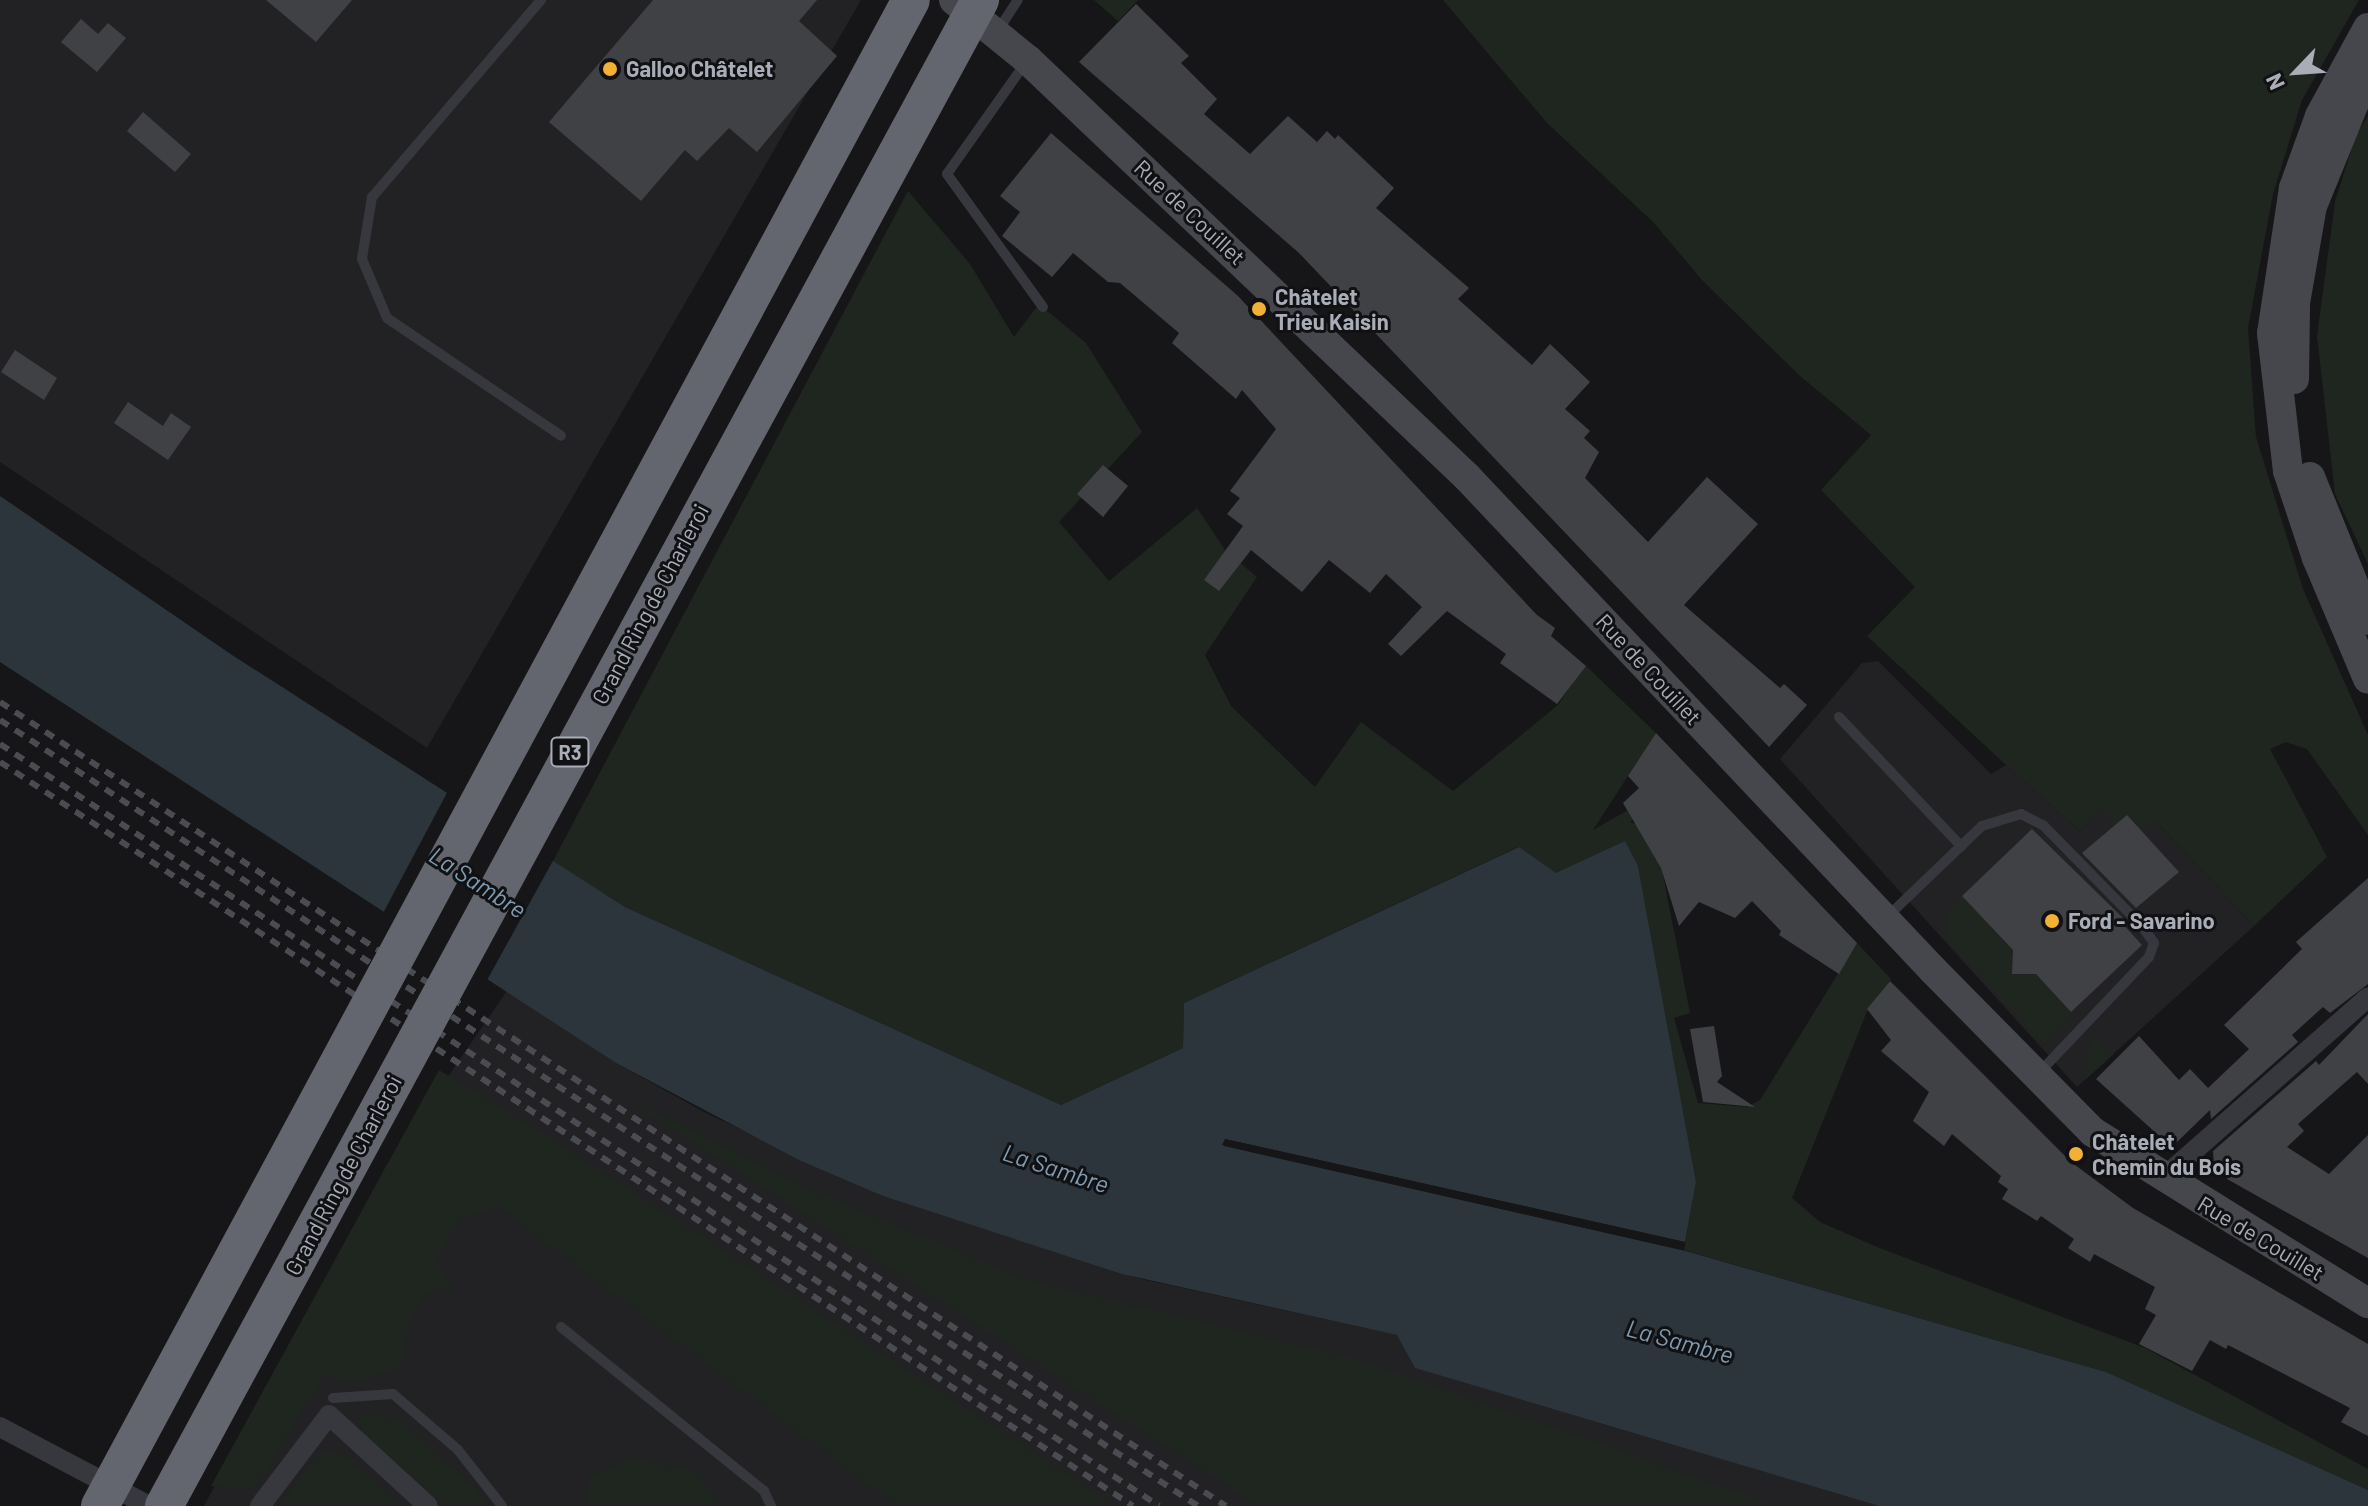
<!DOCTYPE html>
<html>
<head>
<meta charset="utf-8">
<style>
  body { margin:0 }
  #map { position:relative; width:2368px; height:1506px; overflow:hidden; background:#161618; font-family:Barlow,sans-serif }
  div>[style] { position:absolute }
  .built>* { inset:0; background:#222225 }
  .green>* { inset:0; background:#1e261f }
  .water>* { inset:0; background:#2c353c }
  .pier>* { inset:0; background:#161618 }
  .building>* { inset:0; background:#404145 }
  .lane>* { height:10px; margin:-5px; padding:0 5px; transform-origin:5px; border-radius:5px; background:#37383d }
  .street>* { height:20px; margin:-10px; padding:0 10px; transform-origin:10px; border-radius:10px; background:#37383d }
  .secondary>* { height:30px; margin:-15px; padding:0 15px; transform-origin:15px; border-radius:15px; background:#45474d }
  .rail>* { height:6px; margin-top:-3px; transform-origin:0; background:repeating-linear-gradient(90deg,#4a4c52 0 10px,transparent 0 18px) }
  .highway-bridge>* { height:38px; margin:-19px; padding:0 19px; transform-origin:19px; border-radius:19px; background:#63666e }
  .dots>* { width:22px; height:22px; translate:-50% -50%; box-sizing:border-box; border:4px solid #111113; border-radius:50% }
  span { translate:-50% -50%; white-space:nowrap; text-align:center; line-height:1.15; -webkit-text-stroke:6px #111113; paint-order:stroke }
  .shield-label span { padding:2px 6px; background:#111113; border:2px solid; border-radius:6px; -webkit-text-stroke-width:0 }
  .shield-label { font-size:20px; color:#a8adb8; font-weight:700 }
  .poi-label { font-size:22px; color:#a8adb8; font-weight:700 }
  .left { translate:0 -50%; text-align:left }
  .street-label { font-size:22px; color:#a8adb8 }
  .water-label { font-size:24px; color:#7f9bb3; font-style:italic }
  .north { position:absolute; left:2256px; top:32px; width:80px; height:80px; -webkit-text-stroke:6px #111113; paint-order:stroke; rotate:245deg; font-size:22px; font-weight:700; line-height:32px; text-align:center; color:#a8adb8 }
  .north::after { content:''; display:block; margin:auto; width:28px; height:36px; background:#a8adb8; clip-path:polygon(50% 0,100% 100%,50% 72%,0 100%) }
</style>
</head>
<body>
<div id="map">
  <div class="built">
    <i style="clip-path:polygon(0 0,861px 0,427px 748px,0 462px)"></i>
    <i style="clip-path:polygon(1878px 661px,1991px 774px,2006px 765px,2080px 831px,2100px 807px,2155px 820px,2254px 926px,2077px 1087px,1780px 759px,1862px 663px)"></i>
    <i style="clip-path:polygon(507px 991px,616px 1063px,704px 1112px,883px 1196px,1141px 1279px,1398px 1335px,1415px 1368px,1879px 1506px,204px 1506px,386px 1166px)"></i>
  </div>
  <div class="green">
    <i style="clip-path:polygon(1094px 0,1138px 0,1118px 21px)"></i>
    <i style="clip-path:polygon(1443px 0,2359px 0,2302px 100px,2273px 194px,2248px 328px,2256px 437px,2303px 589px,2368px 735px,2368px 835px,2307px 749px,2286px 742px,2270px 749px,2327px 857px,2254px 926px,2156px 821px,2131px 840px,2100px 808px,2080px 831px,2006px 765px,1867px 636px,1915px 587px,1821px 490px,1871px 435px,1800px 376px,1702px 280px,1653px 222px,1547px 123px)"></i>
    <i style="clip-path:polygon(2368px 116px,2368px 564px,2335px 494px,2317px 336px,2335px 202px,2356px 135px)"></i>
    <i style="clip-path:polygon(908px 191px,970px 264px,1014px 337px,1039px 304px,1086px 343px,1142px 432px,1059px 522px,1109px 581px,1197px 508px,1225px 550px,1257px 577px,1205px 655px,1231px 706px,1315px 787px,1361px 722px,1453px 791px,1558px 705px,1585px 665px,1656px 733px,1593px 830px,1630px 809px,1638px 815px,1630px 822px,1638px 825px,1662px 870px,1690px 1013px,1674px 1018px,1698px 1103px,1747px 1107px,1760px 1100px,1857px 943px,1891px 979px,1868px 1009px,1792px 1198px,1820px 1222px,1877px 1247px,2145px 1348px,2368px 1469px,2368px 1490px,2106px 1372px,1684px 1250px,1696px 1182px,1638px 866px,1556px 873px,1518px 847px,1184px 1003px,1183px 1048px,1061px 1105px,625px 907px,553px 861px)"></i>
    <i style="clip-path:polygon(1962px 896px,2012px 950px,2012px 974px,2036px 975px,2073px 1011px,2044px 1045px,1950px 944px,1946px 932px,1950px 910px)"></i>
    <i style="clip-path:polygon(2091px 1034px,2114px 1054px,2084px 1081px,2088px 1055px)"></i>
    <i style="clip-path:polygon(439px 1070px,539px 1131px,1116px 1506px,896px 1506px,498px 1207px,464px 1218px,447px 1239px,435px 1259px,455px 1291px,429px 1290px,410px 1318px,401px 1368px,350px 1383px,324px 1375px,255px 1489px,211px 1486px)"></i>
    <i style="clip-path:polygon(618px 1094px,815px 1191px,1023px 1279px,1353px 1358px,1778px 1506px,1259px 1506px)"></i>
    <i style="clip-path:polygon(359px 1414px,399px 1418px,492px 1506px,446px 1506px,362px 1433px)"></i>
    <i style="clip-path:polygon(318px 1453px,340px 1453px,404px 1506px,280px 1506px)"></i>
    <i style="clip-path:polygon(629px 1458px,694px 1470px,725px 1506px,585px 1506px,589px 1478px)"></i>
  </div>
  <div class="water">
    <i style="clip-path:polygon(0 496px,232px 655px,625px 907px,1061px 1105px,1183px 1048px,1184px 1003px,1519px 847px,1556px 873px,1625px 841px,1638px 866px,1696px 1182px,1685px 1242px,1225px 1139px,1222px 1145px,1686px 1251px,2106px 1372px,2368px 1490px,2368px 1506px,1879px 1506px,1415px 1368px,1397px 1335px,1122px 1274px,883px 1196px,799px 1160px,616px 1063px,0 662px)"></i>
  </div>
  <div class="pier">
    <i style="clip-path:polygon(449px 789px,555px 857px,486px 982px,381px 917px)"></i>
    <i style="clip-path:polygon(1225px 1139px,1685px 1242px,1685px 1246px,1460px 1195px,1686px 1251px,1224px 1146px)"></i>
  </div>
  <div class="building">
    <i style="clip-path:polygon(266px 0,352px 0,316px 42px)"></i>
    <i style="clip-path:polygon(653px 0,817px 0,799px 21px,837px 56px,757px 152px,729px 128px,697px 161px,685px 150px,641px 201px,549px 122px)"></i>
    <i style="clip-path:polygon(1136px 4px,1189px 56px,1181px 63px,1217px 99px,1204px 114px,1250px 154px,1288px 116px,1317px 142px,1327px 131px,1335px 139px,1338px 135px,1394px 188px,1376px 208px,1469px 288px,1458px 299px,1532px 365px,1550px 344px,1590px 382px,1565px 409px,1590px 431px,1584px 438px,1599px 452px,1585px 478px,1648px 542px,1707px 477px,1758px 524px,1684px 605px,1780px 688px,1784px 684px,1807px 705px,1769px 747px,1299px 253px,1079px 62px)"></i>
    <i style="clip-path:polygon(81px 19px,98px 34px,108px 23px,126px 38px,97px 72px,61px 42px)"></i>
    <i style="clip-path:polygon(143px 112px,191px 154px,175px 172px,127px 131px)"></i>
    <i style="clip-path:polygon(1051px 133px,1238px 296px,1537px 615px,1555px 628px,1551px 636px,1586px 666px,1557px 704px,1500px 663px,1506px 654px,1447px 611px,1401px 656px,1388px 644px,1422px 607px,1386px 574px,1370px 593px,1329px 560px,1302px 592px,1251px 550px,1219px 591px,1204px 580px,1243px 526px,1227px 514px,1240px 498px,1230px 491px,1276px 429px,1242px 390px,1236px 399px,1172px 343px,1179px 333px,1120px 283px,1108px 282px,1073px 253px,1052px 277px,1002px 236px,1020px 212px,1000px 196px)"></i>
    <i style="clip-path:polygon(15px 350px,57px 378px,44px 400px,1px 372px)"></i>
    <i style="clip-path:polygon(128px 402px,163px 426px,171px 413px,191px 427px,168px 460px,114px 423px)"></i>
    <i style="clip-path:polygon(1103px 465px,1128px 486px,1103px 517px,1077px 494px)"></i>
    <i style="clip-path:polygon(1656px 733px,1857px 943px,1839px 974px,1779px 935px,1781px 931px,1752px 901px,1735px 918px,1699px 902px,1679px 926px,1661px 868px,1623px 803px,1639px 788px,1628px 776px)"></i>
    <i style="clip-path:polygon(2127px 815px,2179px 872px,2136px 908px,2082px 853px)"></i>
    <i style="clip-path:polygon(2032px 829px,2123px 918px,2120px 921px,2142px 945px,2071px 1012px,2036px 974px,2012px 974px,2013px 950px,1962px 896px)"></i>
    <i style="clip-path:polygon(2368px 878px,2368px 984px,2330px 1013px,2323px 1007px,2292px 1035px,2298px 1042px,2211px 1119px,2210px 1110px,2177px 1142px,2166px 1142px,2096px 1079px,2139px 1036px,2179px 1080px,2190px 1069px,2208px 1088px,2249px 1049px,2224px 1025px,2302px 949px,2296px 942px)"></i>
    <i style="clip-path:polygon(1890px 981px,2071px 1162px,2133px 1208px,2368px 1344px,2368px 1436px,2341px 1422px,2350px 1408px,2228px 1345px,2226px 1349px,2210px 1340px,2192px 1371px,2139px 1344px,2156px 1315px,2145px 1309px,2155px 1287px,2094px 1254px,2090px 1262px,2068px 1248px,2074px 1239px,2041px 1216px,2037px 1221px,2002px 1199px,2008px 1189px,1998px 1182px,2001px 1176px,1952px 1134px,1944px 1146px,1913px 1121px,1929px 1092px,1881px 1051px,1891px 1040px,1867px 1009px)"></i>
    <i style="clip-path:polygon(2368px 1014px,2368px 1084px,2357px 1072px,2298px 1124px,2304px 1131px,2287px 1147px,2329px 1174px,2368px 1135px,2368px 1258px,2227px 1179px,2230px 1174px,2214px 1165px,2213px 1151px,2316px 1061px,2319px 1065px)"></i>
    <i style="clip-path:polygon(1714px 1026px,1722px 1076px,1717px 1082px,1755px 1107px,1703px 1102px,1690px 1029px)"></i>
  </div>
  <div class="lane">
    <i style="left:541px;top:0;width:260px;rotate:130.6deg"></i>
    <i style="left:372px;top:197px;width:63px;rotate:99.2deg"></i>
    <i style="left:362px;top:259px;width:64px;rotate:67deg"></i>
    <i style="left:387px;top:318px;width:210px;rotate:34.1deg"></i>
    <i style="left:997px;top:32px;width:38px;rotate:-57deg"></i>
    <i style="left:1026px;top:62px;width:137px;rotate:125.2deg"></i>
    <i style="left:947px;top:174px;width:164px;rotate:54.2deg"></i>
    <i style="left:1839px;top:717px;width:178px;rotate:46.6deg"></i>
    <i style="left:1887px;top:917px;width:132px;rotate:-43.8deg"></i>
    <i style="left:1982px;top:826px;width:41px;rotate:-17.1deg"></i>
    <i style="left:2021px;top:814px;width:25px;rotate:27deg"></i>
    <i style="left:2043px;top:825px;width:140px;rotate:45.6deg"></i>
    <i style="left:2141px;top:925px;width:22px;rotate:54deg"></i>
    <i style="left:2154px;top:943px;width:15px;rotate:110deg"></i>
    <i style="left:2149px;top:957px;width:161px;rotate:133.5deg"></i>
    <i style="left:561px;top:1327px;width:261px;rotate:38.9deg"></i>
    <i style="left:764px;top:1491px;width:17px;rotate:65deg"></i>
    <i style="left:333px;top:1398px;width:60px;rotate:-3.8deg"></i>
    <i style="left:393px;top:1394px;width:86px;rotate:40.7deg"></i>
    <i style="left:458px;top:1450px;width:71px;rotate:51.8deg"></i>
  </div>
  <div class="street">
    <i style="left:2163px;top:1178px;width:273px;rotate:-41.4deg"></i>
    <i style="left:0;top:1427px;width:169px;rotate:27.9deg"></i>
    <i style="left:260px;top:1506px;width:114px;rotate:-52.8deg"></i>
    <i style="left:329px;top:1415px;width:134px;rotate:42.6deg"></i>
  </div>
  <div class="secondary">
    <i style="left:954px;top:0;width:95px;rotate:39deg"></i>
    <i style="left:1028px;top:60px;width:605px;rotate:43.53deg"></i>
    <i style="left:1467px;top:477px;width:678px;rotate:46.61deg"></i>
    <i style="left:1933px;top:970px;width:228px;rotate:45.4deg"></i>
    <i style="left:2093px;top:1132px;width:324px;rotate:31.9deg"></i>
    <i style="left:2368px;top:28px;width:100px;rotate:118.6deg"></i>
    <i style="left:2320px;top:116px;width:77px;rotate:109.9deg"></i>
    <i style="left:2294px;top:188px;width:147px;rotate:98.6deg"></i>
    <i style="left:2272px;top:333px;width:139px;rotate:83.4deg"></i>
    <i style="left:2288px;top:471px;width:92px;rotate:71.6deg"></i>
    <i style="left:2317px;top:558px;width:131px;rotate:67.1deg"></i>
    <i style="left:2294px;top:379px;width:76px;rotate:-89.2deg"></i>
    <i style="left:2295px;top:303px;width:98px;rotate:-80.1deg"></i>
    <i style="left:2312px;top:206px;width:148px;rotate:-67.8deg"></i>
    <i style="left:2310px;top:477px;width:154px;rotate:67.9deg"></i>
  </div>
  <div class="rail">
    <i style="left:0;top:702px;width:1466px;rotate:33.26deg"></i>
    <i style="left:0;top:720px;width:1433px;rotate:33.27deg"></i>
    <i style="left:0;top:744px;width:1387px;rotate:33.32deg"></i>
    <i style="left:0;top:762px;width:1355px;rotate:33.29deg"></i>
  </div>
  <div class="highway-bridge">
    <i style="left:100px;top:1506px;width:1710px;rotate:-61.7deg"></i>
    <i style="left:164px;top:1506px;width:1713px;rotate:-61.55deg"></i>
  </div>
  <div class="dots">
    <i style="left:610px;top:69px;background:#f2b134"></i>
    <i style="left:1259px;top:309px;background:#f2b134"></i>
    <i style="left:2052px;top:921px;background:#f2b134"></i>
    <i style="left:2076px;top:1154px;background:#f2b134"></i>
  </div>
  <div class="shield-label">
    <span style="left:570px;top:752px">R3</span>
  </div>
  <div class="poi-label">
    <span class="left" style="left:626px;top:69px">Galloo Châtelet</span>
    <span class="left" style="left:1275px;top:309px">Châtelet<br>Trieu Kaisin</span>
    <span class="left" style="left:2068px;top:921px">Ford - Savarino</span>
    <span class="left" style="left:2092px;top:1154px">Châtelet<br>Chemin du Bois</span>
  </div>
  <div class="street-label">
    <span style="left:1190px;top:212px;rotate:43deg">Rue de Couillet</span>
    <span style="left:650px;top:604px;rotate:-62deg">Grand Ring de Charleroi</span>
    <span style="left:1649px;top:669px;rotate:47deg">Rue de Couillet</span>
    <span style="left:343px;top:1175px;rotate:-62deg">Grand Ring de Charleroi</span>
    <span style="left:2261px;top:1238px;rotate:31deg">Rue de Couillet</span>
  </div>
  <div class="water-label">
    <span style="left:478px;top:882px;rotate:33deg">La Sambre</span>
    <span style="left:1056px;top:1168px;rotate:18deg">La Sambre</span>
    <span style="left:1680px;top:1341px;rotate:15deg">La Sambre</span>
  </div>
  <div class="north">N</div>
</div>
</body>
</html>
